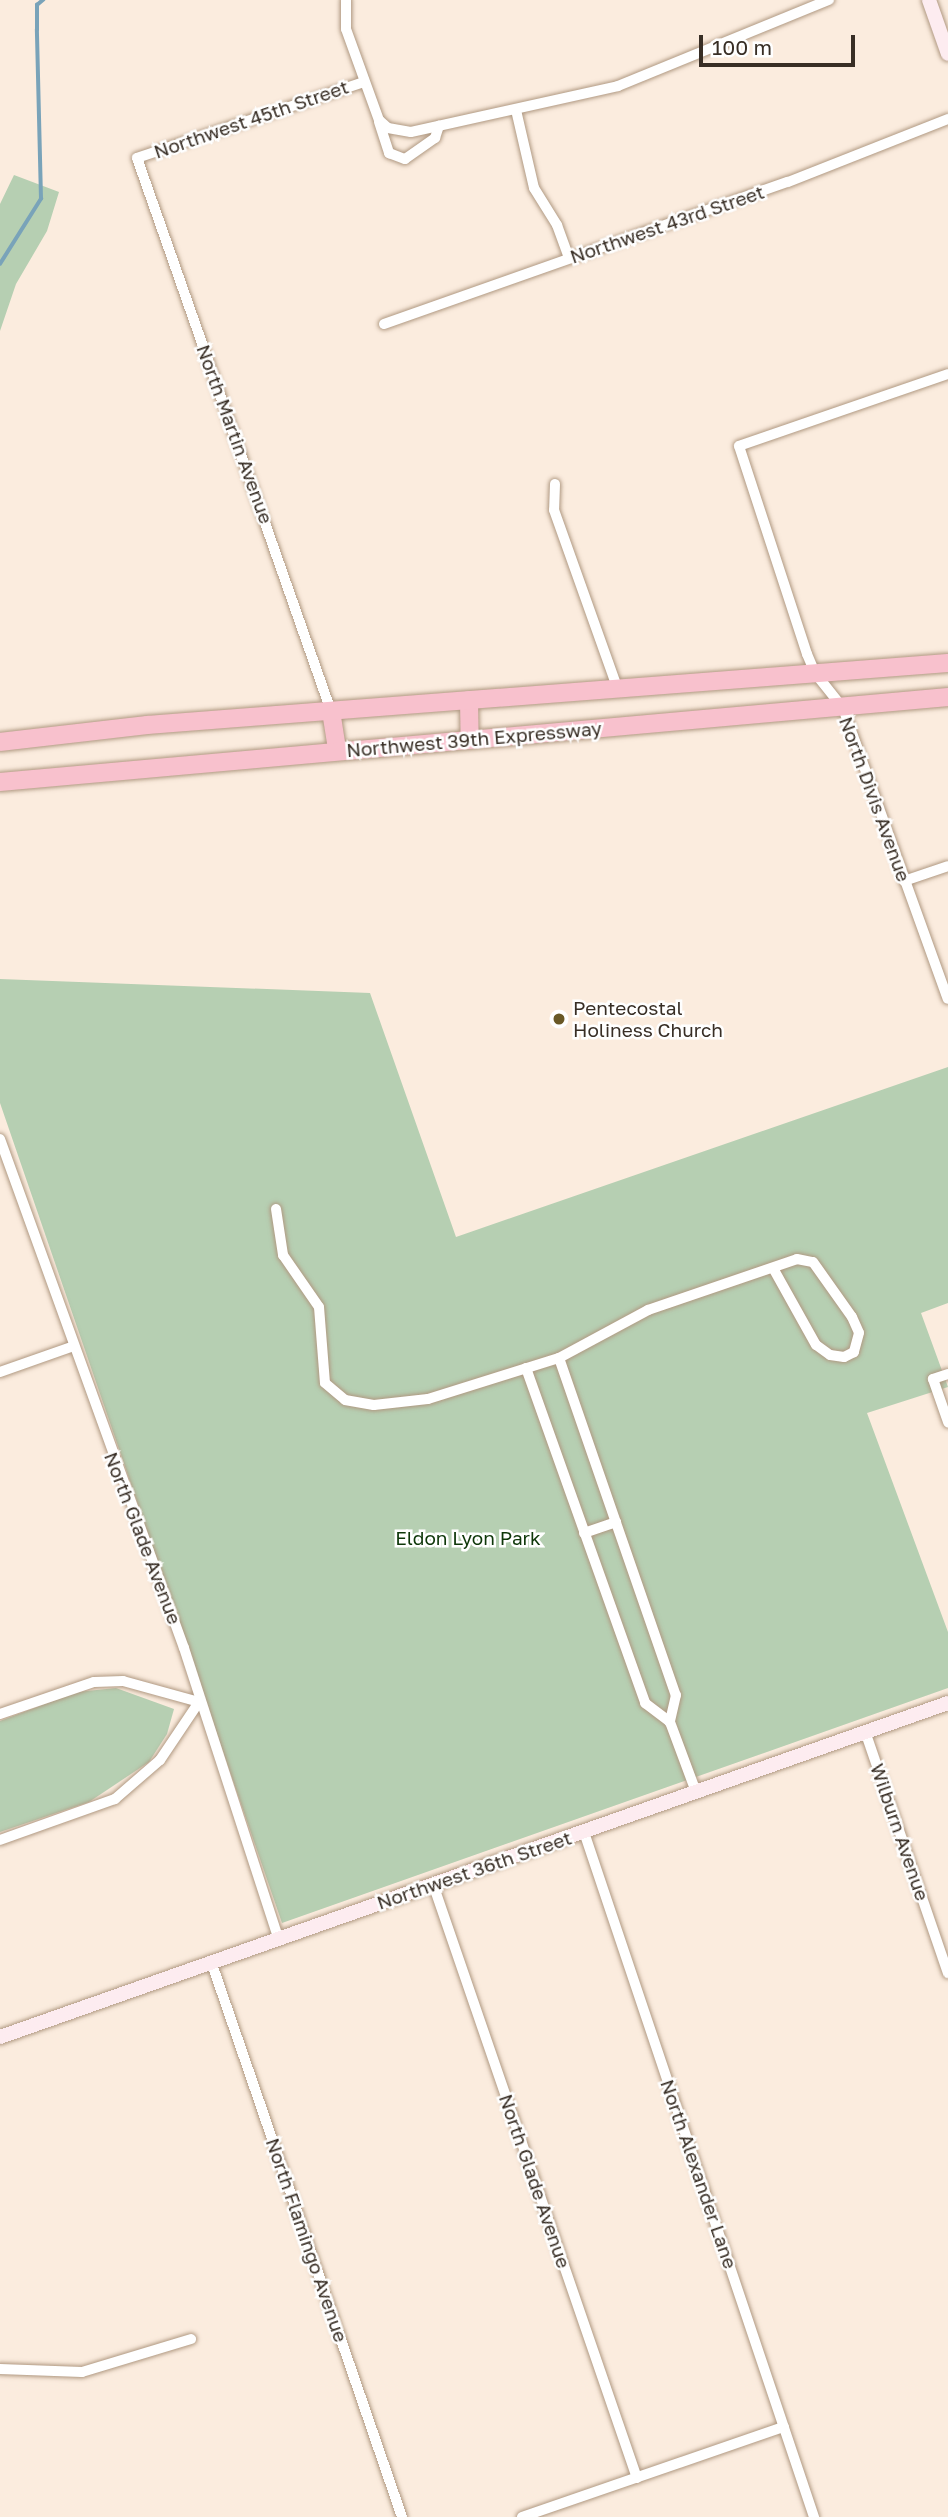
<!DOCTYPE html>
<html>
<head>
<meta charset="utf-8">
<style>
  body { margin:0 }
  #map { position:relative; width:948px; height:2517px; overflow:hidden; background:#fbecde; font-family:"Golos Text",sans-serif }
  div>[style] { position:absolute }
  .green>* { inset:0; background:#b6cfb2 }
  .stream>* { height:3.5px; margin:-1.75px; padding:0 1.75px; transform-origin:1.75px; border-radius:1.75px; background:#79a3b9 }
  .roads { filter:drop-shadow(0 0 2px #b09982) drop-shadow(0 0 2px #b09982) }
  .street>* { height:10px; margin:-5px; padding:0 5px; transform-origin:5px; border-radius:5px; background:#fff }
  .secondary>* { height:14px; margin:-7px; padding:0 7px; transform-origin:7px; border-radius:7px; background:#fdecf0 }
  .highway>* { height:18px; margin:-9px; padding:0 9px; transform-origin:9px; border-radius:9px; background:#f8c1cd }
  .dots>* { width:19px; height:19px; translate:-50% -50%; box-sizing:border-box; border:4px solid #fff; border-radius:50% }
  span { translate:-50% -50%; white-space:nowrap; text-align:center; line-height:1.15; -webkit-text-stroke:5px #fff; paint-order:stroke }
  .street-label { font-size:19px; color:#382e25 }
  .poi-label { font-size:19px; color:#382e25 }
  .left { translate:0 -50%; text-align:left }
  .park-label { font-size:19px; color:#0e3709 }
  .scale { position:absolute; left:699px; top:35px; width:156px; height:32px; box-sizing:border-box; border:4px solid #382e25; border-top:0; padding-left:9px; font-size:21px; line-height:24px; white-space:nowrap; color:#382e25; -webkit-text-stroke:5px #fff; paint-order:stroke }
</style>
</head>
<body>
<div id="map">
  <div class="green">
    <i style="clip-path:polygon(14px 175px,59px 192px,47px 231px,16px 284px,0 331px,0 204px)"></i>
    <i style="clip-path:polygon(0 979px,370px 993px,456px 1237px,948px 1067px,948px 1303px,921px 1313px,948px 1387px,867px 1413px,948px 1632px,948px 1688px,282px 1923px,0 1103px)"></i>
    <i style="clip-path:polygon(116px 1688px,174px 1709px,167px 1734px,149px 1762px,89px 1802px,0 1832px,0 1721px,77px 1692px)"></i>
  </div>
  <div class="stream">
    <i style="left:0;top:264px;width:77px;rotate:-57.8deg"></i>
    <i style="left:41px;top:199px;width:169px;rotate:-91.4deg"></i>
    <i style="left:37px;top:30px;width:25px;rotate:-90deg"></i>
    <i style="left:37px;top:5px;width:8px;rotate:-40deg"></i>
  </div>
  <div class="roads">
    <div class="street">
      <i style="left:346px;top:0;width:29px;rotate:90deg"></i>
      <i style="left:346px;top:29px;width:97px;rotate:70.1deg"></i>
      <i style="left:379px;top:120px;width:12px;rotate:42deg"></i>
      <i style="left:388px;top:128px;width:23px;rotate:10deg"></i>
      <i style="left:411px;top:132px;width:212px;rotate:-12.5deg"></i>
      <i style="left:618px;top:86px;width:228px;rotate:-22.2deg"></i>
      <i style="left:516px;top:110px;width:80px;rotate:77deg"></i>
      <i style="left:534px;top:188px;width:44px;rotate:58.1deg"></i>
      <i style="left:557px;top:225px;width:35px;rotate:70deg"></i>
      <i style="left:379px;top:122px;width:33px;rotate:72deg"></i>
      <i style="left:389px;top:153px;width:17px;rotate:21deg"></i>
      <i style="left:405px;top:159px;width:37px;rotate:-35deg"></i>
      <i style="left:435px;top:138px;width:13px;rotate:-72deg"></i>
      <i style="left:384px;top:324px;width:428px;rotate:-19.4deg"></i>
      <i style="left:788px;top:182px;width:172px;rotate:-21.5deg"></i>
      <i style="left:948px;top:374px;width:221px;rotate:161deg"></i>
      <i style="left:739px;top:446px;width:219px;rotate:71.9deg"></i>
      <i style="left:807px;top:654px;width:21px;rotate:67deg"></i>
      <i style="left:815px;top:673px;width:45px;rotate:51.3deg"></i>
      <i style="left:843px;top:708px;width:309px;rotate:70.2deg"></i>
      <i style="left:555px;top:484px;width:26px;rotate:92deg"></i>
      <i style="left:554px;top:510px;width:188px;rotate:70.4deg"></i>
      <i style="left:331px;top:711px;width:586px;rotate:-109.33deg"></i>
      <i style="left:137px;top:158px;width:239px;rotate:-18.5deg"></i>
      <i style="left:904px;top:881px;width:46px;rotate:-18.8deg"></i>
      <i style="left:0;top:1139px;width:541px;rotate:70.13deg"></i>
      <i style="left:184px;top:1648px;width:305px;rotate:72deg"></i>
      <i style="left:276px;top:1209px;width:47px;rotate:81.3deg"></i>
      <i style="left:283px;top:1255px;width:63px;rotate:55.3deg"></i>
      <i style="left:319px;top:1307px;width:76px;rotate:85.5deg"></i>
      <i style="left:325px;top:1383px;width:26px;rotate:40deg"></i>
      <i style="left:345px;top:1400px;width:29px;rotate:10deg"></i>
      <i style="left:374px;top:1405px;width:54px;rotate:-6.3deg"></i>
      <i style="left:428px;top:1399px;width:137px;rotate:-17.4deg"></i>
      <i style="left:559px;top:1358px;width:101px;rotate:-28.3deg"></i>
      <i style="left:648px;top:1310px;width:157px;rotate:-18.9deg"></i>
      <i style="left:797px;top:1259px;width:16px;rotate:11deg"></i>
      <i style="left:813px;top:1262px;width:67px;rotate:54.7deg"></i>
      <i style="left:852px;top:1317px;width:17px;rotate:66deg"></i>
      <i style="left:859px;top:1333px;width:20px;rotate:105deg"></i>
      <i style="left:854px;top:1352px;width:11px;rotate:153deg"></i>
      <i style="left:844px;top:1357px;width:14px;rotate:-172deg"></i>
      <i style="left:830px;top:1355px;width:17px;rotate:-144deg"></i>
      <i style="left:816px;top:1345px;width:88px;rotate:-119.2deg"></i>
      <i style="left:559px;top:1358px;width:357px;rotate:70.9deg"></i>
      <i style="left:676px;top:1695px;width:28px;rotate:103deg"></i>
      <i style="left:670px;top:1722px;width:75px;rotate:69.6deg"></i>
      <i style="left:526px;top:1368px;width:356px;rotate:70.4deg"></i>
      <i style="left:645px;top:1703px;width:31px;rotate:37deg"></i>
      <i style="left:0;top:1372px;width:78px;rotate:-19.4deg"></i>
      <i style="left:948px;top:1374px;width:16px;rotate:162deg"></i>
      <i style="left:933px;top:1379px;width:46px;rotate:70.8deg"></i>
      <i style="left:584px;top:1533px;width:34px;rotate:-19deg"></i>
      <i style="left:0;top:1714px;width:99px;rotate:-18.8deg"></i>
      <i style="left:94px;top:1682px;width:29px;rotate:-2deg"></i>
      <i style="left:123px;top:1681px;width:79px;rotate:15.4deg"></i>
      <i style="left:199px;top:1702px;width:70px;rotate:123.9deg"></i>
      <i style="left:160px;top:1760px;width:60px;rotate:139.1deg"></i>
      <i style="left:115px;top:1799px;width:122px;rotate:160.4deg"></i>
      <i style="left:865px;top:1731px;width:256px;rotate:71.1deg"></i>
      <i style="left:584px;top:1832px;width:723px;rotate:71.44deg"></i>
      <i style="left:433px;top:1884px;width:628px;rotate:71.05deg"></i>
      <i style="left:212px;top:1964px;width:585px;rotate:71.04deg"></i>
      <i style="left:0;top:2369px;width:82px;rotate:2.1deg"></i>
      <i style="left:82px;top:2372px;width:114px;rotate:-16.8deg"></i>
      <i style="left:522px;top:2517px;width:277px;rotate:-19deg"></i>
    </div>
    <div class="secondary">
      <i style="left:929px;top:0;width:57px;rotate:70.6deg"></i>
      <i style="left:0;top:2037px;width:1005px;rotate:-19.41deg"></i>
    </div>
    <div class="highway">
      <i style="left:469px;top:700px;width:39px;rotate:89deg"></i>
      <i style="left:331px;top:711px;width:39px;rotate:81deg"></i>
      <i style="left:0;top:742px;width:148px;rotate:-6.6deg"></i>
      <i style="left:147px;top:725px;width:803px;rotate:-4.43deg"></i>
      <i style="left:0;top:782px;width:952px;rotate:-5.12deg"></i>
    </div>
  </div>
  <div class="dots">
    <i style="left:559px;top:1019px;background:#695826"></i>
  </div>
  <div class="street-label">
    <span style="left:251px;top:119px;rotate:-19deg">Northwest 45th Street</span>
    <span style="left:667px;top:224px;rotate:-19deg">Northwest 43rd Street</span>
    <span style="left:235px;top:434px;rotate:70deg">North Martin Avenue</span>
    <span style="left:474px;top:739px;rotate:-5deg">Northwest 39th Expressway</span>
    <span style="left:875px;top:799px;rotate:70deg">North Divis Avenue</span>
    <span style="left:143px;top:1538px;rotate:69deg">North Glade Avenue</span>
    <span style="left:900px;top:1832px;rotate:71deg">Wilburn Avenue</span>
    <span style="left:474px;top:1870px;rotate:-19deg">Northwest 36th Street</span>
    <span style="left:699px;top:2174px;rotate:71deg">North Alexander Lane</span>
    <span style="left:535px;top:2181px;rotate:71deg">North Glade Avenue</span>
    <span style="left:307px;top:2240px;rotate:71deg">North Flamingo Avenue</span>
  </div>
  <div class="poi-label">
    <span class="left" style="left:573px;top:1019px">Pentecostal<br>Holiness Church</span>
  </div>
  <div class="park-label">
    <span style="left:468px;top:1538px">Eldon Lyon Park</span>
  </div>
  <div class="scale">100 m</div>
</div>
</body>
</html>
